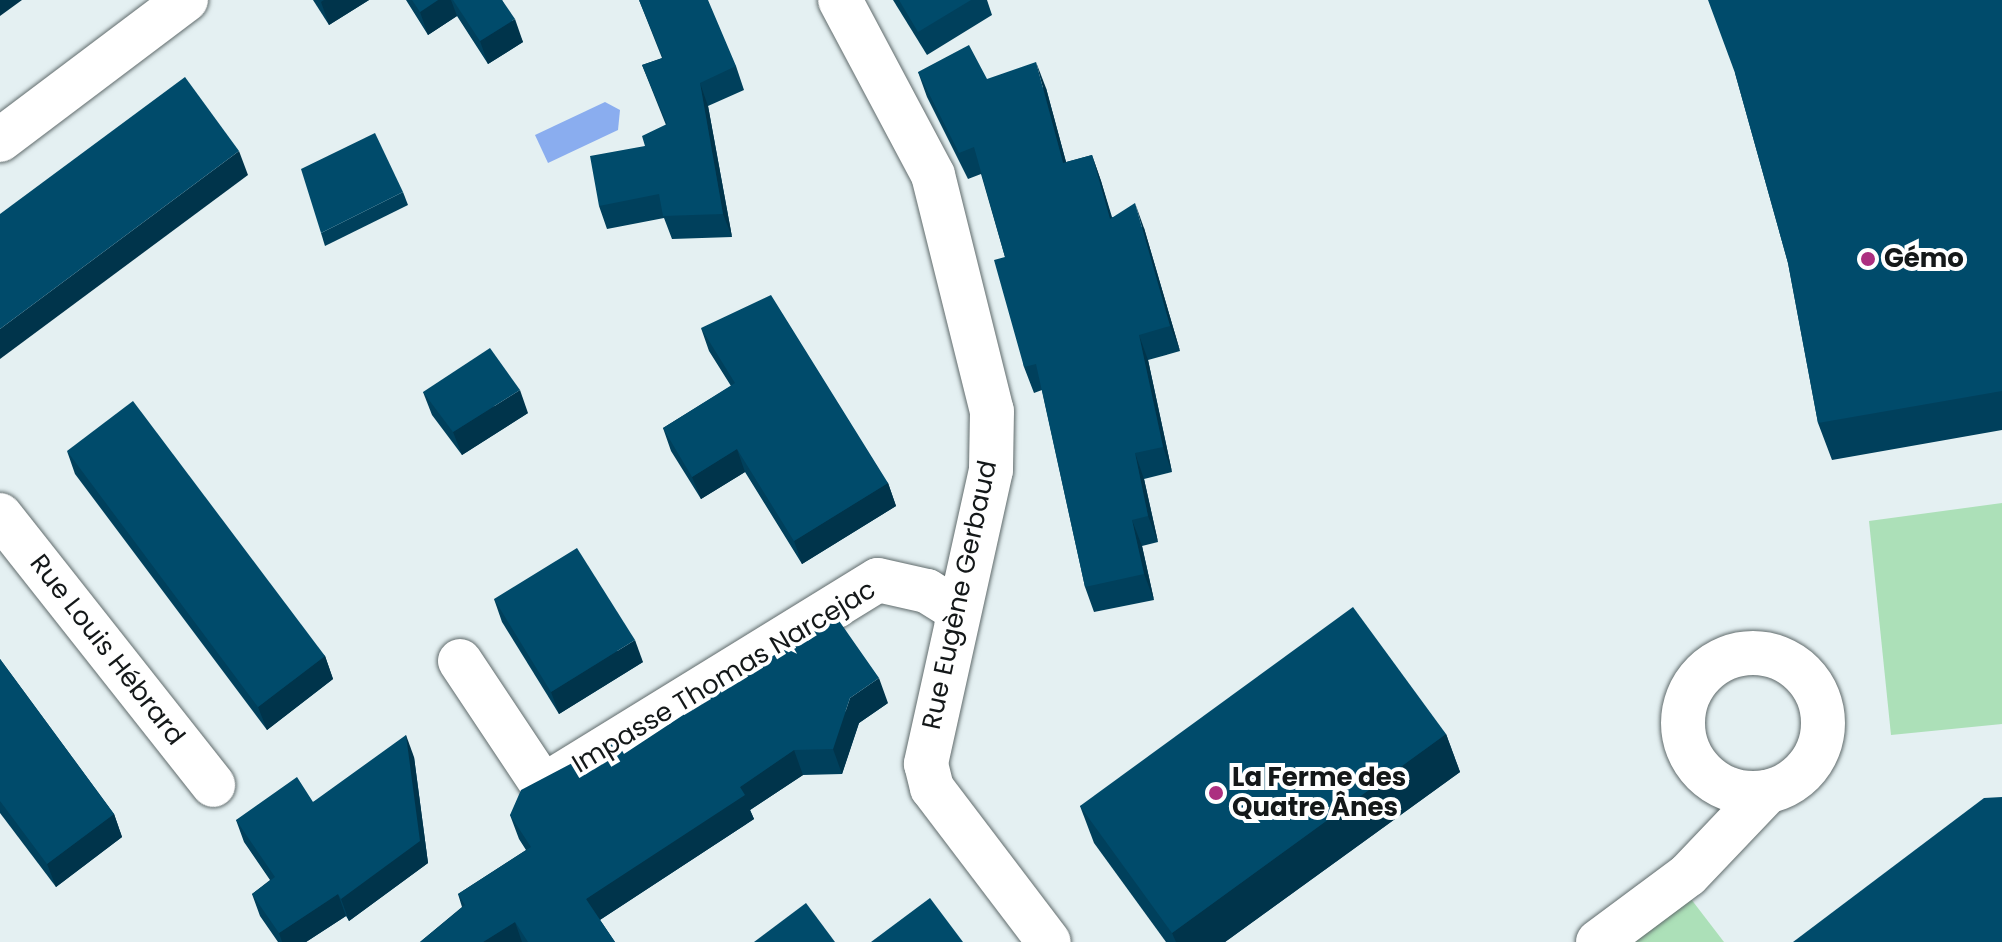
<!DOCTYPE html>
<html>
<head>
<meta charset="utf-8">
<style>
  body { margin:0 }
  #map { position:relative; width:2002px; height:942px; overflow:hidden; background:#e4f0f2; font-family:Poppins,sans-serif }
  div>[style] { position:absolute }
  .green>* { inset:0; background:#ace0b8 }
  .water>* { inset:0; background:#8aadef }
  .roads { filter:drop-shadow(0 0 2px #606b6c) drop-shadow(0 0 2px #606b6c) }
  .minor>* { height:44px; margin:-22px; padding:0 22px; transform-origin:22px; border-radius:22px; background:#fff }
  .minor>.ring { margin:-22px; padding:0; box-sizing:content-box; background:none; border:44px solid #fff; border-radius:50% }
  .wall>* { inset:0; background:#00405c }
  .shaded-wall>* { inset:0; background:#00344b }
  .building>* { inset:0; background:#004b6b }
  .dots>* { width:22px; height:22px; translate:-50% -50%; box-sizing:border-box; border:4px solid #fff; border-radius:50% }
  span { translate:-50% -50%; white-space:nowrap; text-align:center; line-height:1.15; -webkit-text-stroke:8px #fff; paint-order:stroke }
  .poi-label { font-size:26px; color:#141819; font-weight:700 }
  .left { translate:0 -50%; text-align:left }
  .street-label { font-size:26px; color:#141819 }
</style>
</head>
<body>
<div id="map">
  <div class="green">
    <i style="clip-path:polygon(2002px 503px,2002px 724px,1891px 735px,1869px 521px)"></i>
    <i style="clip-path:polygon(1691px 899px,1724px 942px,1635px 942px)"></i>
  </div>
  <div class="water">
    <i style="clip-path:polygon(605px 102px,620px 110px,618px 130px,548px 163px,535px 135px)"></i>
  </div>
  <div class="roads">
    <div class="minor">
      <i style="left:840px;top:0;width:198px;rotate:62deg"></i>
      <i style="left:933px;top:175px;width:243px;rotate:76deg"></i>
      <i style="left:992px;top:411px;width:59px;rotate:91deg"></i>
      <i style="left:991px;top:470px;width:301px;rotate:102.5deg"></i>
      <i style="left:926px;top:764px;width:25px;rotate:76deg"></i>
      <i style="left:932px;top:788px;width:193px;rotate:52.8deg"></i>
      <i style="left:0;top:140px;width:233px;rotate:-37deg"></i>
      <i style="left:0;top:515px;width:344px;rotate:51.7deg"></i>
      <i class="ring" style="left:1683px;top:653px;width:96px;height:96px"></i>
      <i style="left:460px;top:661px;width:150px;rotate:56.4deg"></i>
      <i style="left:543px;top:786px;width:393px;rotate:-31.6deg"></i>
      <i style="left:878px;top:580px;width:50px;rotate:12.7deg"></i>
      <i style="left:927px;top:591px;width:36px;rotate:32deg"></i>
      <i style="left:1598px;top:942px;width:112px;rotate:-36.7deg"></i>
      <i style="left:1688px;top:875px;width:115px;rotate:-46.4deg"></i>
    </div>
  </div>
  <div class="wall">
    <i style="clip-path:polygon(313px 0,369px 0,329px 25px)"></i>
    <i style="clip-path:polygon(406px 0,502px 0,523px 42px,488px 64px,457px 16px,428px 35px)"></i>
    <i style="clip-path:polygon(639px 0,736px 66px,744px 90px,708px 106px,732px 237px,672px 239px,664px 218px,607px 229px,599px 206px,645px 146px,666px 125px,642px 65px,662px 58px)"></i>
    <i style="clip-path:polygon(893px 0,987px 0,992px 15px,927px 55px)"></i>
    <i style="clip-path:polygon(2002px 0,2002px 430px,1832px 460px,1818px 423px,1788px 263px,1735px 73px)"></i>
    <i style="clip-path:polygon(918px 72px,987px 79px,1046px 88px,1066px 162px,1092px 155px,1101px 181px,1112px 217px,1144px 228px,1180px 351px,1148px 360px,1172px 472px,1144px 479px,1158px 542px,1142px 546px,1154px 600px,1094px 612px,1085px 587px,1042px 390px,1034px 393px,1024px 367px,1005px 257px,981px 174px,968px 179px,927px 97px)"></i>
    <i style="clip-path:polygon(403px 192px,408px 205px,325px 246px,321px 233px)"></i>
    <i style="clip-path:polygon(701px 328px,888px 483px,896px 506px,802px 564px,745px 472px,701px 499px,671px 451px,663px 428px,731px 386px,709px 351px)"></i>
    <i style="clip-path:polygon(423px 392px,528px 413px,462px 455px,432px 415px)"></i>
    <i style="clip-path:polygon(67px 451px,325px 656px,333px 679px,267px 730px,75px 474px)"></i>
    <i style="clip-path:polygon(494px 599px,643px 662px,559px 714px,502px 622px)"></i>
    <i style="clip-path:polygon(0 659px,114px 814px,122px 837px,56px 887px,0 813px)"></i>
    <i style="clip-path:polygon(888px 703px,859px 723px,842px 774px,803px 775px,750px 810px,754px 819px,600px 920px,615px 942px,420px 942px,462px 907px,458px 894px,526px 850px,519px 839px,510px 815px,624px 754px)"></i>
    <i style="clip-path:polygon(1446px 734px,1460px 772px,1225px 942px,1166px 942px,1094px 843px,1080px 806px)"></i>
    <i style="clip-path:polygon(414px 757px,428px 863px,349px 921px,346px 916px,306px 942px,278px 942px,260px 916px,252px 894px,270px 880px,244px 842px,236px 820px,313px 802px)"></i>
  </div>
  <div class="shaded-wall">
    <i style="clip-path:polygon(0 0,22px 0,0 16px)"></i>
    <i style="clip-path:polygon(324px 0,369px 0,329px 25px,321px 2px)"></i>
    <i style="clip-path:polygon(438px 0,451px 0,457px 16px,428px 35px,420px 12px)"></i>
    <i style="clip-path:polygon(515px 19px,523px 42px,488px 64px,480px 41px)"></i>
    <i style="clip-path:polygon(1036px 62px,1046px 88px,1073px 188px,1063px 163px)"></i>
    <i style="clip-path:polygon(700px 83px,708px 106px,732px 237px,723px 214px)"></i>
    <i style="clip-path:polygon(239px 151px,248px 175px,0 359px,0 329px)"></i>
    <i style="clip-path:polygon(1092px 155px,1101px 181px,1119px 244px,1110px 219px)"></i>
    <i style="clip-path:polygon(1135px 203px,1144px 228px,1180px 351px,1170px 326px)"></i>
    <i style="clip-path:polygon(1139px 335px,1148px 360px,1172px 472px,1163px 447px)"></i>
    <i style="clip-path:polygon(520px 390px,528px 413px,462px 455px,453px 432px)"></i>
    <i style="clip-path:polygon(737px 449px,745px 472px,701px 499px,692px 477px)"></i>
    <i style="clip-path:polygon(1135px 453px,1144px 479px,1158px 542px,1148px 516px)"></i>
    <i style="clip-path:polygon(888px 483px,896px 506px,802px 564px,794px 541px)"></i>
    <i style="clip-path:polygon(1132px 520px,1142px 546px,1154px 600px,1144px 574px)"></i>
    <i style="clip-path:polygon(635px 640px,643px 662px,559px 714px,551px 692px)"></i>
    <i style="clip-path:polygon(325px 656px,333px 679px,267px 730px,258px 707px)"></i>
    <i style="clip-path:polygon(879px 678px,888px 703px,859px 723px,842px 774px,833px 749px,850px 698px)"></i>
    <i style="clip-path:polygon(1446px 734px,1460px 772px,1225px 942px,1176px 942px,1172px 933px)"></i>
    <i style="clip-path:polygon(406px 735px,414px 757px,428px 863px,349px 921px,341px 899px)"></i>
    <i style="clip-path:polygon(794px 750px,803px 775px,750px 810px,754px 819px,595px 923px,586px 899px,740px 787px)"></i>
    <i style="clip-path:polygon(114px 814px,122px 837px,56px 887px,47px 864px)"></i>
    <i style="clip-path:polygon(338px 894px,346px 916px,306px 942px,282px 942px,279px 933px)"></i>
    <i style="clip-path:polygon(515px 922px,522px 942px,483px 942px)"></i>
  </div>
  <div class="building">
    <i style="clip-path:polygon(412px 0,438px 0,420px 12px)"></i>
    <i style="clip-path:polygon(453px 0,502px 0,515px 19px,480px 41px)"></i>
    <i style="clip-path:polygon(639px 0,708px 0,736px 66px,700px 83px,723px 214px,663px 216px,659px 194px,599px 206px,590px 156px,645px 146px,642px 136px,667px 124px,642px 65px,663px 58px)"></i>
    <i style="clip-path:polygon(899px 0,971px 0,918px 32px)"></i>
    <i style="clip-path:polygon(1708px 0,2002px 0,2002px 391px,1818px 423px,1788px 263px,1735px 73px)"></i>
    <i style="clip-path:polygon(969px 45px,987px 79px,1036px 62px,1063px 163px,1092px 155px,1110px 219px,1135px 203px,1170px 326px,1139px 335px,1163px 447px,1135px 453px,1148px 516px,1132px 520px,1144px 574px,1085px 587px,1036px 364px,1024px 367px,994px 260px,1005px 257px,974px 147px,959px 153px,918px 72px)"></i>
    <i style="clip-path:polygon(185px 77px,239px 151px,0 329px,0 214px)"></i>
    <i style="clip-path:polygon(375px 133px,403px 192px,321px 233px,301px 169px)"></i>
    <i style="clip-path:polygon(771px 295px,888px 483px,794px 541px,737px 449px,692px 477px,663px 428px,735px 383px,701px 328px)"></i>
    <i style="clip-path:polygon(490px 348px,520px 390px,453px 432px,423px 392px)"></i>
    <i style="clip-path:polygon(133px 401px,325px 656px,258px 707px,67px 451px)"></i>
    <i style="clip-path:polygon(577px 548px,635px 640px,551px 692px,494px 599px)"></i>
    <i style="clip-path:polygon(1353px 607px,1446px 734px,1172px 933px,1080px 806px)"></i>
    <i style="clip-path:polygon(835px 615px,879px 678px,850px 698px,833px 749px,794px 750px,740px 787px,745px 795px,586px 899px,615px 942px,528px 942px,515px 922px,483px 942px,420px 942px,465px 905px,458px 894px,531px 847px,510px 815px,521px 790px,616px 740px,624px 754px)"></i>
    <i style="clip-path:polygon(0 659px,114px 814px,47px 864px,0 801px)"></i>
    <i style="clip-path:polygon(406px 735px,420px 841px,341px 899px,338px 894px,279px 933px,252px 894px,275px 877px,236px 820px,297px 777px,313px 802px)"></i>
    <i style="clip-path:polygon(2002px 797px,2002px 942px,1793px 942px,1984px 798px)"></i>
    <i style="clip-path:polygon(930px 898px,963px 942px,871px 942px)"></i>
    <i style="clip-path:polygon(806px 903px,835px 942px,754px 942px)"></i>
  </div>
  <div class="dots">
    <i style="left:1868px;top:259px;background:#ac2f80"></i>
    <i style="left:1216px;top:793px;background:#ac2f80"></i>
  </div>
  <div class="poi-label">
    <span class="left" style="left:1884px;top:259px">Gémo</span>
    <span class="left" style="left:1232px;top:793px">La Ferme des<br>Quatre Ânes</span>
  </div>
  <div class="street-label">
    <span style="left:960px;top:595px;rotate:-78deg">Rue Eugène Gerbaud</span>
    <span style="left:107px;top:650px;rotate:52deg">Rue Louis Hébrard</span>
    <span style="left:724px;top:677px;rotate:-31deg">Impasse Thomas Narcejac</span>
  </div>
</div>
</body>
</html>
